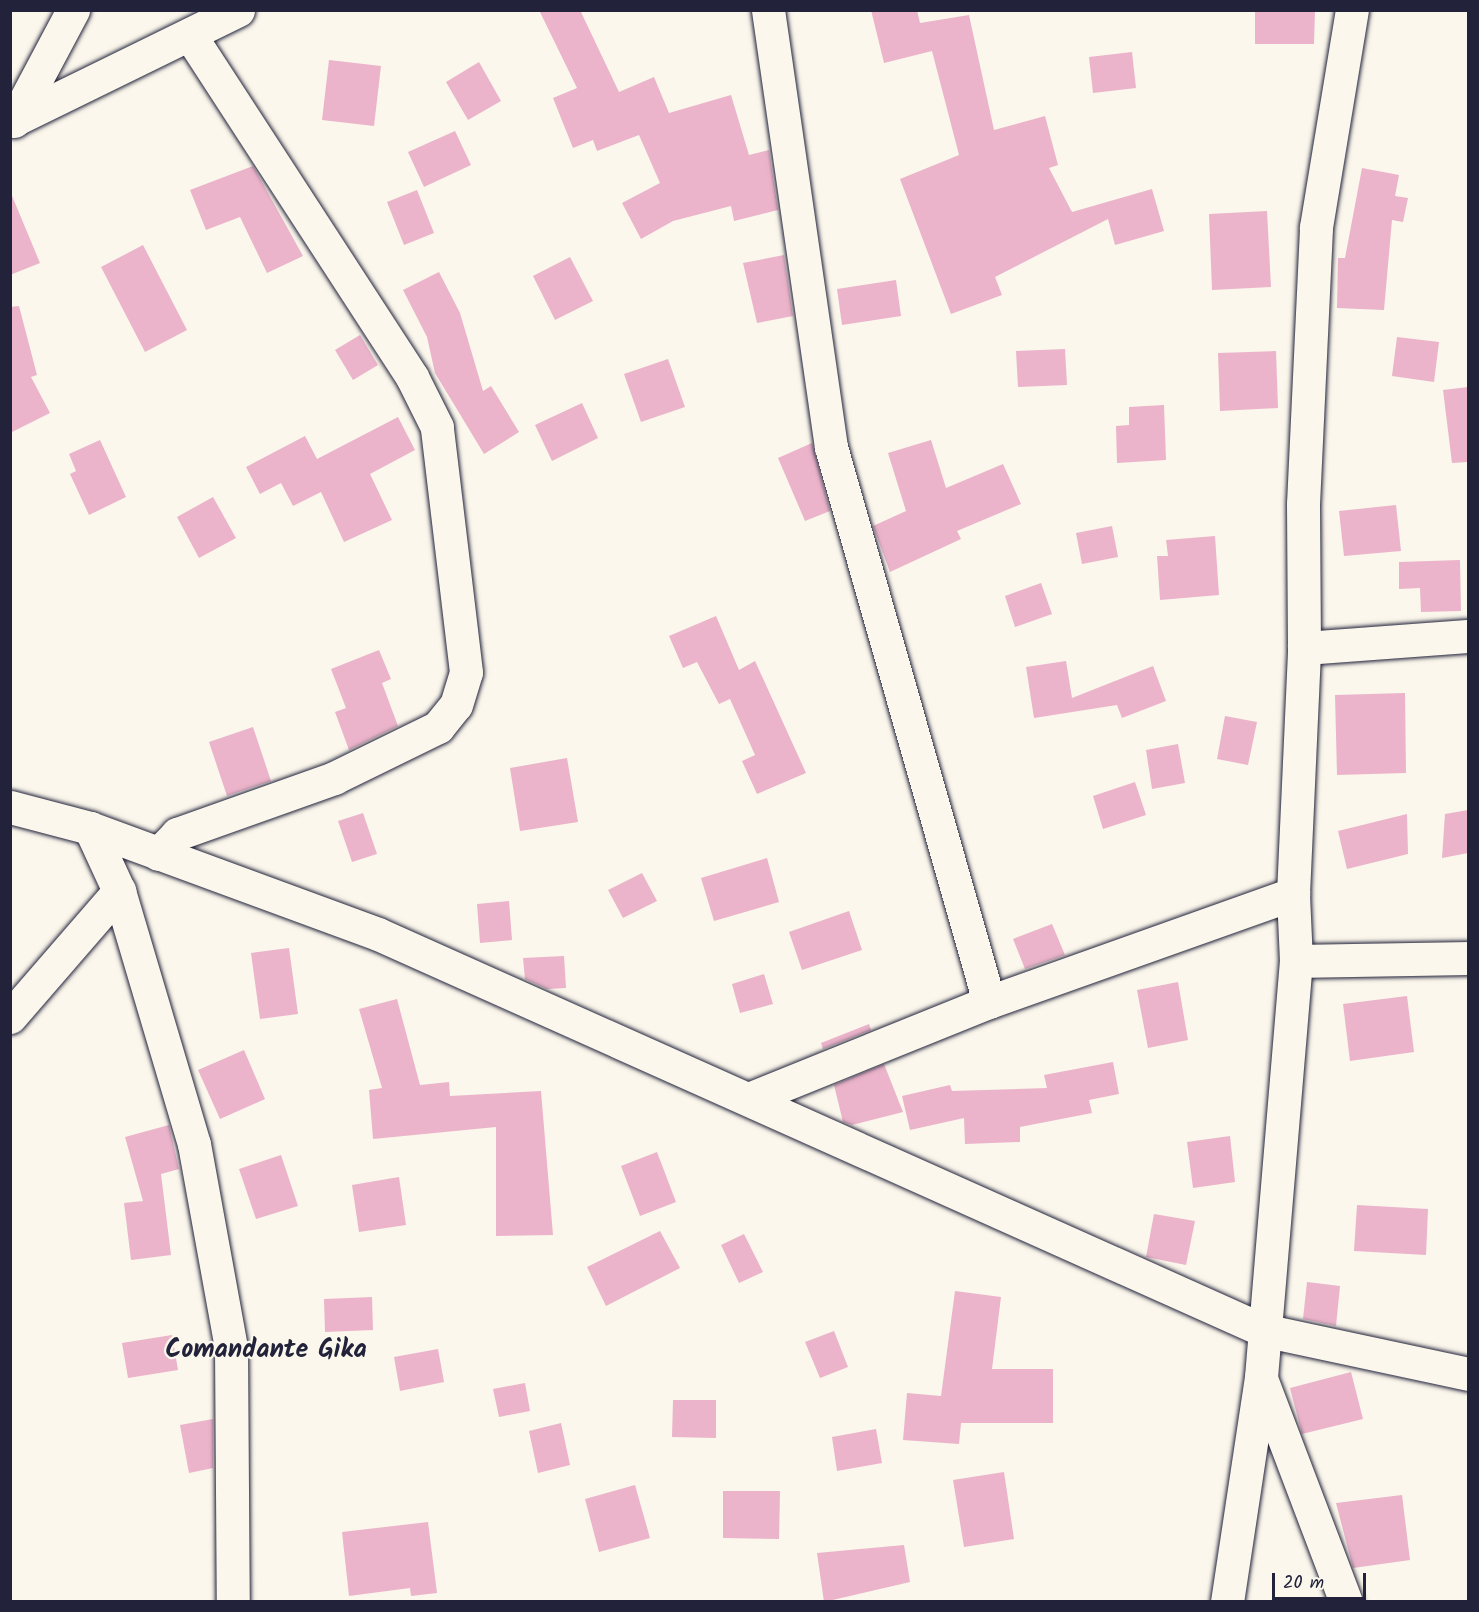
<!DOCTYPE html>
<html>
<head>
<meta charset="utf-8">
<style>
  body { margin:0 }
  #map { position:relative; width:1479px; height:1612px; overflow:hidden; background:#fbf7ec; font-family:Kalam,sans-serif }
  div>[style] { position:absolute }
  .building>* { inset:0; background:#ebb4ca }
  .roads { filter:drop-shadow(0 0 2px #22223b) drop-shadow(0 0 2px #22223b) }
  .minor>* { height:33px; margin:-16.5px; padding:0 16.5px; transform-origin:16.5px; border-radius:16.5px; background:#fbf7ec }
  span { translate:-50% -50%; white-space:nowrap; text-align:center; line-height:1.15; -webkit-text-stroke:4.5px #fbf7ec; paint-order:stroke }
  .district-label { font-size:26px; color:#22223b; font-weight:700 }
  .frame { position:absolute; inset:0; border:12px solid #22223b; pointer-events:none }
  .scale { position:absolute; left:1272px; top:1573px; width:94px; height:27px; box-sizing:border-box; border:3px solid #22223b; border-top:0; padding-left:8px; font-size:18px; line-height:21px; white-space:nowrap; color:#22223b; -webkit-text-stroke:4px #fbf7ec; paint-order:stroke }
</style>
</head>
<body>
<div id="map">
  <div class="building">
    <i style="clip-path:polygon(539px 10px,580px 10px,619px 92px,654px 77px,669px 113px,731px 95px,749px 155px,769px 150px,778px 210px,734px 221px,731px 206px,673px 221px,641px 239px,622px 203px,660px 183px,639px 135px,597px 151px,593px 140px,573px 148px,553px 98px,577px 88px)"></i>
    <i style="clip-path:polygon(871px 10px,917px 10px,920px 23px,969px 15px,994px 130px,1045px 116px,1058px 165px,1049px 168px,1072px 212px,1152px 189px,1164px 231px,1115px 245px,1108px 219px,995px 277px,1002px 295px,951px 314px,900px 179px,959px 155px,932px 51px,884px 63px)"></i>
    <i style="clip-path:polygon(1255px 10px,1315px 10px,1314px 44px,1255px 44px)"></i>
    <i style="clip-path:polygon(1132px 52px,1136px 88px,1093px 93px,1089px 57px)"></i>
    <i style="clip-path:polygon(329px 60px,381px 66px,374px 126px,322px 120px)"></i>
    <i style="clip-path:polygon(479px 62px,501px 101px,468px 120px,446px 82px)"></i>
    <i style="clip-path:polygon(455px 131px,471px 165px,424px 187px,408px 152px)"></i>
    <i style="clip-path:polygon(253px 166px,303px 256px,267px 273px,240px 217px,206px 230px,190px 190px)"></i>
    <i style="clip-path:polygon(1362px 168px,1399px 175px,1395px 196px,1408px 198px,1403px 222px,1392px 220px,1384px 310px,1337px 308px,1338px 258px,1345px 258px)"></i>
    <i style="clip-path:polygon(417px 190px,434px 233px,404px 245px,387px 202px)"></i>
    <i style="clip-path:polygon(10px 191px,40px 263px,10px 275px)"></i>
    <i style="clip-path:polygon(1267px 211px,1271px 287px,1212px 290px,1209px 214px)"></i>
    <i style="clip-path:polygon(143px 245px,187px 330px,145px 352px,101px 267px)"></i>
    <i style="clip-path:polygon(784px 255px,793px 316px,757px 323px,743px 263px)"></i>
    <i style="clip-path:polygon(570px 257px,593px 301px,555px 320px,533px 276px)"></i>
    <i style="clip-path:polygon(439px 272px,460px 313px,483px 391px,491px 386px,519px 432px,484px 454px,435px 373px,427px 337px,403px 290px)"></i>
    <i style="clip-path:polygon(896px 280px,901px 316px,842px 325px,837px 289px)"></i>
    <i style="clip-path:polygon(19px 306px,37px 375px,31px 377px,50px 413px,10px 433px,10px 307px)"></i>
    <i style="clip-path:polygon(360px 335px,378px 365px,353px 380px,335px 350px)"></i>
    <i style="clip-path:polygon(1397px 337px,1439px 342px,1434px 382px,1392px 376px)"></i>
    <i style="clip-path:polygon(1065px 349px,1067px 385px,1018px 387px,1016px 351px)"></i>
    <i style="clip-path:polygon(1276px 351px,1278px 408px,1220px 411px,1218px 353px)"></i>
    <i style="clip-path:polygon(668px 359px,685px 407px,641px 422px,624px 374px)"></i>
    <i style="clip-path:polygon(1468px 387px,1468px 462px,1452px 463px,1443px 390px)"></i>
    <i style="clip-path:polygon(582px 403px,598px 438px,552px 461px,535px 425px)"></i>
    <i style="clip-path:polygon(1164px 405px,1166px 460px,1117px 463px,1116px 426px,1129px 425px,1129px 407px)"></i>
    <i style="clip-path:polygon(398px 417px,415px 450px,370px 474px,392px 520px,344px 542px,321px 492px,293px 506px,281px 483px,260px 494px,246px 467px,305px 436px,317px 459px)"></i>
    <i style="clip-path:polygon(100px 440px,126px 497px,89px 515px,70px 474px,76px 471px,69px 454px)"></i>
    <i style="clip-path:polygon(931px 440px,946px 488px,1003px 464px,1021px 504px,957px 531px,961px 539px,890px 572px,873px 526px,906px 511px,888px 453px)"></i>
    <i style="clip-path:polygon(812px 443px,830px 511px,805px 521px,778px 458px)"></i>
    <i style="clip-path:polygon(213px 497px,236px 538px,199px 558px,177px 517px)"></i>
    <i style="clip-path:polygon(1396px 505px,1401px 551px,1344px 556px,1339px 511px)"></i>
    <i style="clip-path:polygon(1112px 526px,1118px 557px,1082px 564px,1076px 533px)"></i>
    <i style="clip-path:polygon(1215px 536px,1219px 595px,1160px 600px,1157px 556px,1168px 556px,1166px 540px)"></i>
    <i style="clip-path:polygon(1460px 560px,1461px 611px,1421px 612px,1420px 588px,1399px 589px,1399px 562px)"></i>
    <i style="clip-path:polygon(1041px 583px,1052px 614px,1015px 627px,1005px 596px)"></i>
    <i style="clip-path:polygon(716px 616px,739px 670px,755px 661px,806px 773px,757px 794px,742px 761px,755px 755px,730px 699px,719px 704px,697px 662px,683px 668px,669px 636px)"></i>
    <i style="clip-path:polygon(379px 650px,391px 679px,382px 683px,398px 726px,349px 750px,335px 712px,346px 708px,331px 669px)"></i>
    <i style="clip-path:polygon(1066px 661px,1072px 698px,1153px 666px,1166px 701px,1122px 718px,1117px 705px,1034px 718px,1026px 667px)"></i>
    <i style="clip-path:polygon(1405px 693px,1406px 773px,1337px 775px,1335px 695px)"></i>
    <i style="clip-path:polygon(1225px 716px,1257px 722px,1248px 765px,1217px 759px)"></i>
    <i style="clip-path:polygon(253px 727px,271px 781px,227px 796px,209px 742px)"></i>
    <i style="clip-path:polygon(1178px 744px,1185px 783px,1152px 789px,1146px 750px)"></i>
    <i style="clip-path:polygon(567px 758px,578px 822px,520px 831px,510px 768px)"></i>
    <i style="clip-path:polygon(1135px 782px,1146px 815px,1103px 829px,1093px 796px)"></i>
    <i style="clip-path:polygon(1468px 810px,1468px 853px,1442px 858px,1445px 814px)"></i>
    <i style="clip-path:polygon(363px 813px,377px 854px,352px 862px,338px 821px)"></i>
    <i style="clip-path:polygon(1407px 814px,1408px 854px,1347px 869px,1338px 831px)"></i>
    <i style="clip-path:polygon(767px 858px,779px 902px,714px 921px,701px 878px)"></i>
    <i style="clip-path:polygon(642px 873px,657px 901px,623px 918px,608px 890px)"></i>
    <i style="clip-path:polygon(509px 901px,512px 940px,480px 943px,477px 904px)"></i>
    <i style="clip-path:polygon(849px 911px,862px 950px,802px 970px,789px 932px)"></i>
    <i style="clip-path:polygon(1052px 924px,1065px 955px,1025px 969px,1013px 939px)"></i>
    <i style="clip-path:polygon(289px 948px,298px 1014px,260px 1019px,251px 953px)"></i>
    <i style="clip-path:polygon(564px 956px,566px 988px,547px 989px,525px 979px,523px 958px)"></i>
    <i style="clip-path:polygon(764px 974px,773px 1004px,740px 1013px,732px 984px)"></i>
    <i style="clip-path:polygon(1178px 982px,1188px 1040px,1148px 1048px,1137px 990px)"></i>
    <i style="clip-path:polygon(1407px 996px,1414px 1052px,1350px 1061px,1343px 1004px)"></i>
    <i style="clip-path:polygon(397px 999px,420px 1085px,449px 1082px,450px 1096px,541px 1091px,553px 1235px,496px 1236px,496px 1127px,373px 1139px,369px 1090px,382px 1088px,359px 1009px)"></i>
    <i style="clip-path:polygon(869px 1024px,871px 1030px,823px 1049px,821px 1043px)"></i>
    <i style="clip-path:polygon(244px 1050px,265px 1099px,220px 1119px,198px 1070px)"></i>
    <i style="clip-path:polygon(1113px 1062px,1119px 1094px,1089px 1100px,1092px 1113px,1020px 1127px,1020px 1142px,965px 1144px,964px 1118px,910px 1130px,902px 1096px,950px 1085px,952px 1091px,1047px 1088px,1044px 1075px)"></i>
    <i style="clip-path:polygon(884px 1064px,903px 1112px,852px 1125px,843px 1122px,834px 1085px)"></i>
    <i style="clip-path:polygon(169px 1125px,179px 1169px,161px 1174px,171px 1255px,131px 1260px,124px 1203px,143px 1201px,125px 1137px)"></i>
    <i style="clip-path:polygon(1230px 1136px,1235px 1182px,1193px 1188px,1187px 1142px)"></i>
    <i style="clip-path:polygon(657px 1152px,676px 1202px,640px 1216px,621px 1166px)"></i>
    <i style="clip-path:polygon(281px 1155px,298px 1206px,256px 1219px,239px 1169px)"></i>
    <i style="clip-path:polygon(399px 1177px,406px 1225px,359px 1232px,352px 1185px)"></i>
    <i style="clip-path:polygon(1357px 1205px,1428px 1209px,1426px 1255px,1354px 1251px)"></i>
    <i style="clip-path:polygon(1154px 1214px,1195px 1221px,1186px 1265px,1146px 1257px)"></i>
    <i style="clip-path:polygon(660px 1231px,680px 1268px,606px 1306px,587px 1267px)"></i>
    <i style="clip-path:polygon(744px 1234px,763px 1272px,739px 1283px,721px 1245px)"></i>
    <i style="clip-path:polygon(1307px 1282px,1340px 1286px,1336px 1326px,1303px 1319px)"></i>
    <i style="clip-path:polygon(955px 1291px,1001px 1297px,992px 1369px,1053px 1369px,1053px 1423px,961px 1423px,959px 1444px,903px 1440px,907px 1393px,941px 1396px)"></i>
    <i style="clip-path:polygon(372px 1297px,373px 1330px,325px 1332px,324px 1299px)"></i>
    <i style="clip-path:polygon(834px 1331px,848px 1367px,820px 1378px,805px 1342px)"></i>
    <i style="clip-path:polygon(172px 1335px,178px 1370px,128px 1378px,122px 1343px)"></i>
    <i style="clip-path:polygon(438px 1349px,444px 1382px,400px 1391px,394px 1357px)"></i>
    <i style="clip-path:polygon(1351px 1372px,1363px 1419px,1302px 1434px,1290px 1388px)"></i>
    <i style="clip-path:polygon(525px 1383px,530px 1411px,499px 1417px,493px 1389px)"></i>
    <i style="clip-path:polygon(673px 1400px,716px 1400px,716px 1438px,672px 1437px)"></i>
    <i style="clip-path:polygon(213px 1419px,213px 1468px,189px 1473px,180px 1425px)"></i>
    <i style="clip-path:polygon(561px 1423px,570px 1465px,538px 1473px,529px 1431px)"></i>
    <i style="clip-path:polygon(876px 1429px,882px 1463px,837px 1471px,832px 1437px)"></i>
    <i style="clip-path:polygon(1004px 1472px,1014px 1539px,964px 1547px,953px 1480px)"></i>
    <i style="clip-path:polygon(635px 1485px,650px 1538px,599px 1552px,585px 1499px)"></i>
    <i style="clip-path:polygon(723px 1491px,780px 1491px,779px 1539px,723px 1538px)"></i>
    <i style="clip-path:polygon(1402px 1495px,1410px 1560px,1353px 1568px,1336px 1503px)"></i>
    <i style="clip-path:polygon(428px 1522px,437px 1593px,411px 1596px,410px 1588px,349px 1596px,342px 1532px)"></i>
    <i style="clip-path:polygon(904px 1545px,910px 1582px,824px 1602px,817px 1553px)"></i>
  </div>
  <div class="roads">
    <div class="minor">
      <i style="left:768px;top:10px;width:442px;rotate:81.8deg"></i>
      <i style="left:831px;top:447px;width:577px;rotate:74.11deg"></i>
      <i style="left:18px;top:118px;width:245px;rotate:-26.1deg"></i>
      <i style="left:14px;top:121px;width:126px;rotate:-62deg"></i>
      <i style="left:1304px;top:648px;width:164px;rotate:-4.2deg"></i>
      <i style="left:10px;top:807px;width:83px;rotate:14.7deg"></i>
      <i style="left:90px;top:828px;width:307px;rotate:20.2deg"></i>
      <i style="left:378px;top:934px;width:970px;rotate:24.11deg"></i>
      <i style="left:1263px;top:1330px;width:210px;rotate:12.1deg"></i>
      <i style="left:90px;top:828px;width:69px;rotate:65.3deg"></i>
      <i style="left:119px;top:891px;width:264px;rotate:73.5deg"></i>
      <i style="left:194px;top:1144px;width:206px;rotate:79.7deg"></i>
      <i style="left:231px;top:1347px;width:255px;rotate:89.6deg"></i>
      <i style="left:158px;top:854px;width:28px;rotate:-46deg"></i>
      <i style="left:177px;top:834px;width:167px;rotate:-19.6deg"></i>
      <i style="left:334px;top:778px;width:116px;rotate:-26.1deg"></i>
      <i style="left:438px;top:727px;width:28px;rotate:-51deg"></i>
      <i style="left:456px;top:705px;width:34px;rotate:-73deg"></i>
      <i style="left:466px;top:672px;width:247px;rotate:-96.8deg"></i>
      <i style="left:437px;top:427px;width:56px;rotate:-116.6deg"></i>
      <i style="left:412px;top:377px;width:408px;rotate:-123deg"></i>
      <i style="left:1296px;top:961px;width:172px;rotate:-1deg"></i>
      <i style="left:10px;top:1017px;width:167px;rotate:-49.1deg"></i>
      <i style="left:751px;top:1098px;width:257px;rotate:-22deg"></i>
      <i style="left:989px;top:1002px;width:323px;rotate:-19.6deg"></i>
      <i style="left:1262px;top:1381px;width:236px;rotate:69.2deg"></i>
      <i style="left:1227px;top:1602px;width:228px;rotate:-81.4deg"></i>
      <i style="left:1261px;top:1377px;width:417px;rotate:-85.2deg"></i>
      <i style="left:1296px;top:961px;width:67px;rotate:-92.6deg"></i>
      <i style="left:1293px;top:894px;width:246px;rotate:-87.4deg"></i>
      <i style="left:1304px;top:648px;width:144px;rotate:-90.4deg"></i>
      <i style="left:1303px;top:504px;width:277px;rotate:-87.3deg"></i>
      <i style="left:1316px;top:227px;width:220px;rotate:-80.6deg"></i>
    </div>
  </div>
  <div class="district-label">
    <span style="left:266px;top:1351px">Comandante Gika</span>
  </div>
  <div class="frame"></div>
  <div class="scale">20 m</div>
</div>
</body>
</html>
